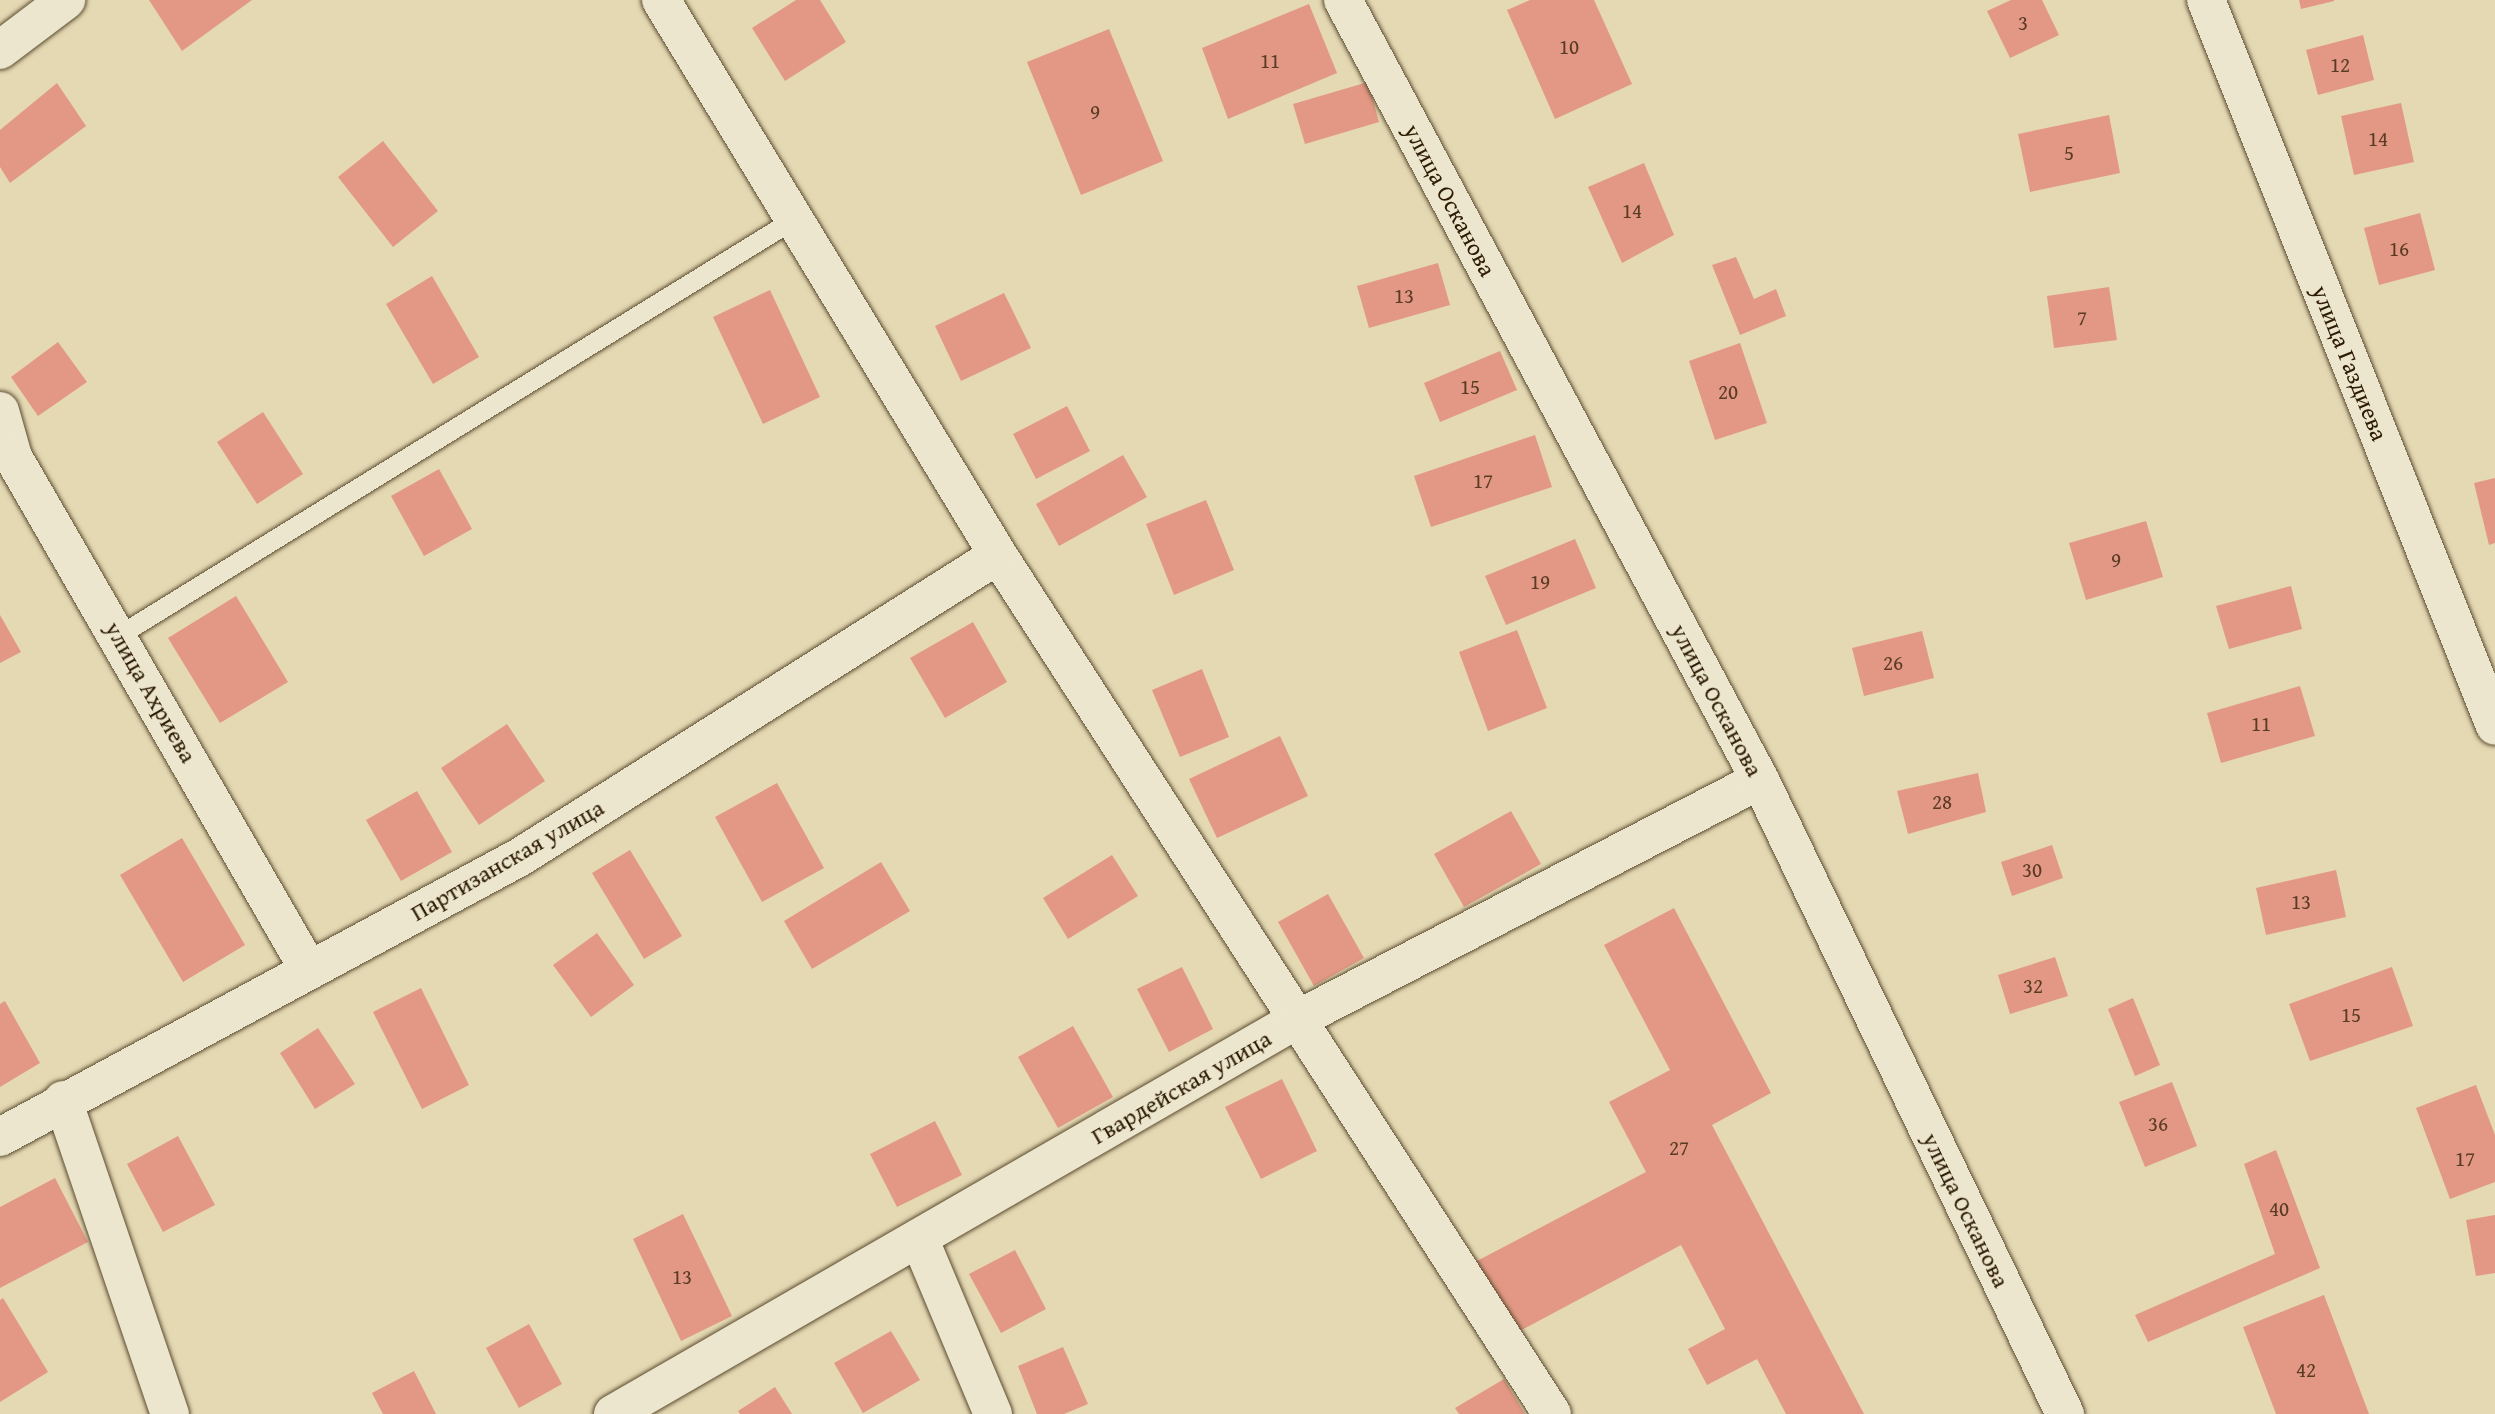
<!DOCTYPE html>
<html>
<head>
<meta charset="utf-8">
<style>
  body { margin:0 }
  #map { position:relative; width:2495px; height:1414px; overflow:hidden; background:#e4d9b3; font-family:"Gentium Book Plus",serif }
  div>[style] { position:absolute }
  .building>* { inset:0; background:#e39885 }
  .roads { filter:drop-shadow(0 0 2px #5b4b2f) drop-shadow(0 0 2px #5b4b2f) }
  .service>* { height:19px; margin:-9.5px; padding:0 9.5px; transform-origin:9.5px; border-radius:9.5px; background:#ede6ce }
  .minor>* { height:38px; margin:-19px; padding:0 19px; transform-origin:19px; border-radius:19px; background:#ede6ce }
  .secondary>* { height:38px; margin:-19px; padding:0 19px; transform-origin:19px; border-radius:19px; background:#ede6ce }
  span { translate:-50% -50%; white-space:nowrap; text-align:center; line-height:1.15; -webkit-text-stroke:5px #ede6ce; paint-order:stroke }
  .number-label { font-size:21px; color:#5a3b24 }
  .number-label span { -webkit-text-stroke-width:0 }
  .street-label { font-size:24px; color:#2d1c03 }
</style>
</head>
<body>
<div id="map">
  <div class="building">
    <i style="clip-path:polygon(149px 0,252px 0,182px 51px)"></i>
    <i style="clip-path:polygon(796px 0,820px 0,846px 42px,785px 81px,752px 28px)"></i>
    <i style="clip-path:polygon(1530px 0,1594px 0,1632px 84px,1555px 119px,1507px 10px)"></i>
    <i style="clip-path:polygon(2011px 0,2042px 0,2059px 35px,2010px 58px,1987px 11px)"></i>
    <i style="clip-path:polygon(2299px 0,2334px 0,2334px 1px,2301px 9px)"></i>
    <i style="clip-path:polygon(1309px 4px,1337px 73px,1228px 119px,1202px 48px)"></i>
    <i style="clip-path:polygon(1109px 29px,1163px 161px,1081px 195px,1027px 62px)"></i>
    <i style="clip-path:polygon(2363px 35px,2374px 80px,2318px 95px,2306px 50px)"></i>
    <i style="clip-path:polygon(1368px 82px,1379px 122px,1305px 144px,1293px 104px)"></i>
    <i style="clip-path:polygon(57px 83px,86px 126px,10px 183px,0 167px,0 130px)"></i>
    <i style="clip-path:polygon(2401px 103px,2414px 162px,2354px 175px,2341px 116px)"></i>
    <i style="clip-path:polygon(2109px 115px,2120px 173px,2030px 192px,2018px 134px)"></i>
    <i style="clip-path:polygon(383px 141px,438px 211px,393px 247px,338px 177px)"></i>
    <i style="clip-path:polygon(1644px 163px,1674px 235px,1622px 263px,1588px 187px)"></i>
    <i style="clip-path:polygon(2420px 213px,2435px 270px,2379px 285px,2364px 228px)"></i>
    <i style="clip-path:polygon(1736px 257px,1754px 299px,1776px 289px,1786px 316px,1740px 335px,1712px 265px)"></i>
    <i style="clip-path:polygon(1438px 263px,1450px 305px,1369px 328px,1357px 286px)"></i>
    <i style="clip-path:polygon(432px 276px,479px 357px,433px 384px,386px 304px)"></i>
    <i style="clip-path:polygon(2109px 287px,2117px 340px,2054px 348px,2047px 296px)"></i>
    <i style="clip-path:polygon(770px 290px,820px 397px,763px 424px,713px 317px)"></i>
    <i style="clip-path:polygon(1004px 293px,1031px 348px,961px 381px,935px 326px)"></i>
    <i style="clip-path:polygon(58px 342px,87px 382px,38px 416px,11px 377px)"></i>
    <i style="clip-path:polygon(1740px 343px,1767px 423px,1715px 440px,1689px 361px)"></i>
    <i style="clip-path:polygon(1500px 351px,1517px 390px,1440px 422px,1424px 383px)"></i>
    <i style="clip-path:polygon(1067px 406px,1090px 451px,1036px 479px,1013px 434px)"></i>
    <i style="clip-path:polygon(263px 412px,303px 474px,257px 504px,217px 442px)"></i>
    <i style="clip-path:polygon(1535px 435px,1552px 487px,1431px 527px,1414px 476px)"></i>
    <i style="clip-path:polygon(1123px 455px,1147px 497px,1059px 546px,1036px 504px)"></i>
    <i style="clip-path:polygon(439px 469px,472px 529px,424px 556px,391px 496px)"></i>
    <i style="clip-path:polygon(2495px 478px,2495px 543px,2489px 545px,2474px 483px)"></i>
    <i style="clip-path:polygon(1206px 500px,1234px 570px,1174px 595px,1146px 524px)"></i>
    <i style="clip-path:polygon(2146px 521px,2163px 577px,2086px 600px,2069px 543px)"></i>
    <i style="clip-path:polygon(1575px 539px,1596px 588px,1506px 625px,1485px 576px)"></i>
    <i style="clip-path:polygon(2291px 586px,2302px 629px,2229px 649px,2216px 606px)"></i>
    <i style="clip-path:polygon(236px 596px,288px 682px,220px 723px,168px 638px)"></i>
    <i style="clip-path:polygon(0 615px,21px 652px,0 663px)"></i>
    <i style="clip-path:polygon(973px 622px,1007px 682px,945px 718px,910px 658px)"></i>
    <i style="clip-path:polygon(1517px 630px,1547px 708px,1488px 731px,1459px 652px)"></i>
    <i style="clip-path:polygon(1922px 631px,1934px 678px,1864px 696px,1852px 648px)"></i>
    <i style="clip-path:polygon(1202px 669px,1229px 737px,1180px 757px,1152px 690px)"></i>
    <i style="clip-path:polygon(2300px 686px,2315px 736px,2221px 763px,2207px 713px)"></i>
    <i style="clip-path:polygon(507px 724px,545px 781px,479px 825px,441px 768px)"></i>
    <i style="clip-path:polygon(1280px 736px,1308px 796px,1217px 838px,1189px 779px)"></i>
    <i style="clip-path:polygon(1978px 773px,1986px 812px,1908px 834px,1897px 791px)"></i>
    <i style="clip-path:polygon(777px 783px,824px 868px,762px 902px,715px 817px)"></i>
    <i style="clip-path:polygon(417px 791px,452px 852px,401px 881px,366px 820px)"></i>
    <i style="clip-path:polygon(1511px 811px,1541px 864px,1464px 907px,1434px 854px)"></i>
    <i style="clip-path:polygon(182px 838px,245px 945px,183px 982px,120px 875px)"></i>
    <i style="clip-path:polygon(2052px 845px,2063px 878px,2012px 896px,2001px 862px)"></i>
    <i style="clip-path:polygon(630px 850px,682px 936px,644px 959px,592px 873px)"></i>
    <i style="clip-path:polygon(1112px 855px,1138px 896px,1068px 939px,1043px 898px)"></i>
    <i style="clip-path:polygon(881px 862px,910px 911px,812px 969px,784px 921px)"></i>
    <i style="clip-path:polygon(2336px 870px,2346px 917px,2266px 935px,2256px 888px)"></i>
    <i style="clip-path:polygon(1328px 894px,1364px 958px,1314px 986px,1278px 922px)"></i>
    <i style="clip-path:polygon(1674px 908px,1771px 1093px,1712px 1125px,1864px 1414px,1786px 1414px,1757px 1359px,1707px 1385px,1688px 1349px,1725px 1329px,1681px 1245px,1514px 1334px,1475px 1262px,1646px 1172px,1609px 1102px,1670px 1070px,1604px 945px)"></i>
    <i style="clip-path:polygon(597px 933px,634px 985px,591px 1017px,553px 965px)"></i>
    <i style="clip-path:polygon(2055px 957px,2068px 996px,2010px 1014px,1998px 975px)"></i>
    <i style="clip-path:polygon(1182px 967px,1213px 1029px,1169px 1052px,1137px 989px)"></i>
    <i style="clip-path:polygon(2392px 967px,2413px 1026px,2310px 1061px,2289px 1004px)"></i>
    <i style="clip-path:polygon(421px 988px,469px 1085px,422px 1109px,373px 1012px)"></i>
    <i style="clip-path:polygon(2133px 998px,2160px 1065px,2135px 1076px,2108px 1009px)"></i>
    <i style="clip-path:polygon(5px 1001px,40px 1063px,0 1087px,0 1004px)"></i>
    <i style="clip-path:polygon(1073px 1026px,1113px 1097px,1058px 1128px,1018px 1057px)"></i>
    <i style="clip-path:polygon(318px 1028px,355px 1084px,315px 1109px,280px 1053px)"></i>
    <i style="clip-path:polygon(1282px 1079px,1317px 1151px,1261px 1179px,1225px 1107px)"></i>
    <i style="clip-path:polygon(2172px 1082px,2197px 1146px,2145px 1167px,2119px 1102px)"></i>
    <i style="clip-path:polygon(2476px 1085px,2495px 1135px,2495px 1182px,2450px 1199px,2416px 1108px)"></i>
    <i style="clip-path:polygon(935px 1121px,962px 1175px,897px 1207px,870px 1154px)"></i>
    <i style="clip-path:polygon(178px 1136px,215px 1205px,163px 1232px,127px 1164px)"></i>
    <i style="clip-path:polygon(2276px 1150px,2320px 1268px,2148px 1342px,2135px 1315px,2275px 1254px,2244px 1164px)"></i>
    <i style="clip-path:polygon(55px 1178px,88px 1242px,0 1288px,0 1207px)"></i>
    <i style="clip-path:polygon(683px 1214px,732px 1316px,681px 1341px,633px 1239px)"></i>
    <i style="clip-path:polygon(2495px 1215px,2495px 1273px,2476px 1276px,2466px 1220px)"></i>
    <i style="clip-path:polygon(1015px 1250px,1046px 1309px,1001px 1333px,969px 1274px)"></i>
    <i style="clip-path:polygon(2324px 1295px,2369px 1414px,2276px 1414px,2243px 1327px)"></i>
    <i style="clip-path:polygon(3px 1298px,48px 1372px,0 1402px,0 1300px)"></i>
    <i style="clip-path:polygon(529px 1324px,562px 1384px,519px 1408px,486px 1348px)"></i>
    <i style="clip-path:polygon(891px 1331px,920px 1380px,863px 1413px,834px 1363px)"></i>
    <i style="clip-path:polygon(1063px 1347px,1088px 1404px,1064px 1414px,1037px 1414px,1018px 1366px)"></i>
    <i style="clip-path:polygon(414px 1371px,436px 1414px,383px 1414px,372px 1393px)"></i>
    <i style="clip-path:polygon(1504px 1379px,1525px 1414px,1459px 1414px,1455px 1408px)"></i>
    <i style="clip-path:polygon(775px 1387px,792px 1414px,740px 1414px,738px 1411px)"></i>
  </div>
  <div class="roads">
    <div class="service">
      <i style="left:119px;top:635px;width:793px;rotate:-31.65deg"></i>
    </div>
    <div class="minor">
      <i style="left:661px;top:0;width:649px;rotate:58.73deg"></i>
      <i style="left:998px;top:555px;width:1022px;rotate:57.18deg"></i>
      <i style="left:2206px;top:0;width:781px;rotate:68.29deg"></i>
      <i style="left:0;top:50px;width:83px;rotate:-37.1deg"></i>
      <i style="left:0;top:411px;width:48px;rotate:74.2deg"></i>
      <i style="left:13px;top:457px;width:592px;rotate:60.02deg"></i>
      <i style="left:63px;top:1100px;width:332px;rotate:71.2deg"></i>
      <i style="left:0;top:1137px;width:591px;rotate:-28.3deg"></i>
      <i style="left:520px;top:857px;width:565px;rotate:-32.28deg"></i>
      <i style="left:919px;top:1238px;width:191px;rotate:67.2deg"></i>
      <i style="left:613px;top:1414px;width:791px;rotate:-29.97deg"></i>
      <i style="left:1298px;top:1019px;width:520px;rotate:-27.35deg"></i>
    </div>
    <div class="secondary">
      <i style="left:1343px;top:0;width:884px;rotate:61.87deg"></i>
      <i style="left:1760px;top:780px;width:704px;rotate:64.31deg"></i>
    </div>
  </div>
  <div class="number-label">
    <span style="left:2023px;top:23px">3</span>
    <span style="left:1569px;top:47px">10</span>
    <span style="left:1270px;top:61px">11</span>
    <span style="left:2340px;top:65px">12</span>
    <span style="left:1095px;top:112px">9</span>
    <span style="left:2378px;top:139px">14</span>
    <span style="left:2069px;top:153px">5</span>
    <span style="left:1632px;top:211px">14</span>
    <span style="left:2399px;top:249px">16</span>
    <span style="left:1404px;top:296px">13</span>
    <span style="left:2082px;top:318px">7</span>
    <span style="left:1470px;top:387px">15</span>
    <span style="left:1728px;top:392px">20</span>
    <span style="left:1483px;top:481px">17</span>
    <span style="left:2116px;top:560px">9</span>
    <span style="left:1540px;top:582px">19</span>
    <span style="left:1893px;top:663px">26</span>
    <span style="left:2261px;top:724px">11</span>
    <span style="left:1942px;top:802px">28</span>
    <span style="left:2032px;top:870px">30</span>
    <span style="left:2301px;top:902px">13</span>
    <span style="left:2033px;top:986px">32</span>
    <span style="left:2351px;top:1015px">15</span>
    <span style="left:2158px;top:1124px">36</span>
    <span style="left:1679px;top:1148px">27</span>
    <span style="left:2465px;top:1159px">17</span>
    <span style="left:2279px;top:1209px">40</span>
    <span style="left:682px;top:1277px">13</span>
    <span style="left:2306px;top:1370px">42</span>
  </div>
  <div class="street-label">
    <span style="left:1450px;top:200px;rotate:62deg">улица Осканова</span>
    <span style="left:2350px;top:363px;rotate:68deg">улица Газдиева</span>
    <span style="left:151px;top:692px;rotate:60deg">улица Ахриева</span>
    <span style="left:1717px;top:700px;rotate:62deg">улица Осканова</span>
    <span style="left:507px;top:860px;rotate:-30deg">Партизанская улица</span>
    <span style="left:1181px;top:1087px;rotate:-30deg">Гвардейская улица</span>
    <span style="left:1966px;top:1210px;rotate:64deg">улица Осканова</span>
  </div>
</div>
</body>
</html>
